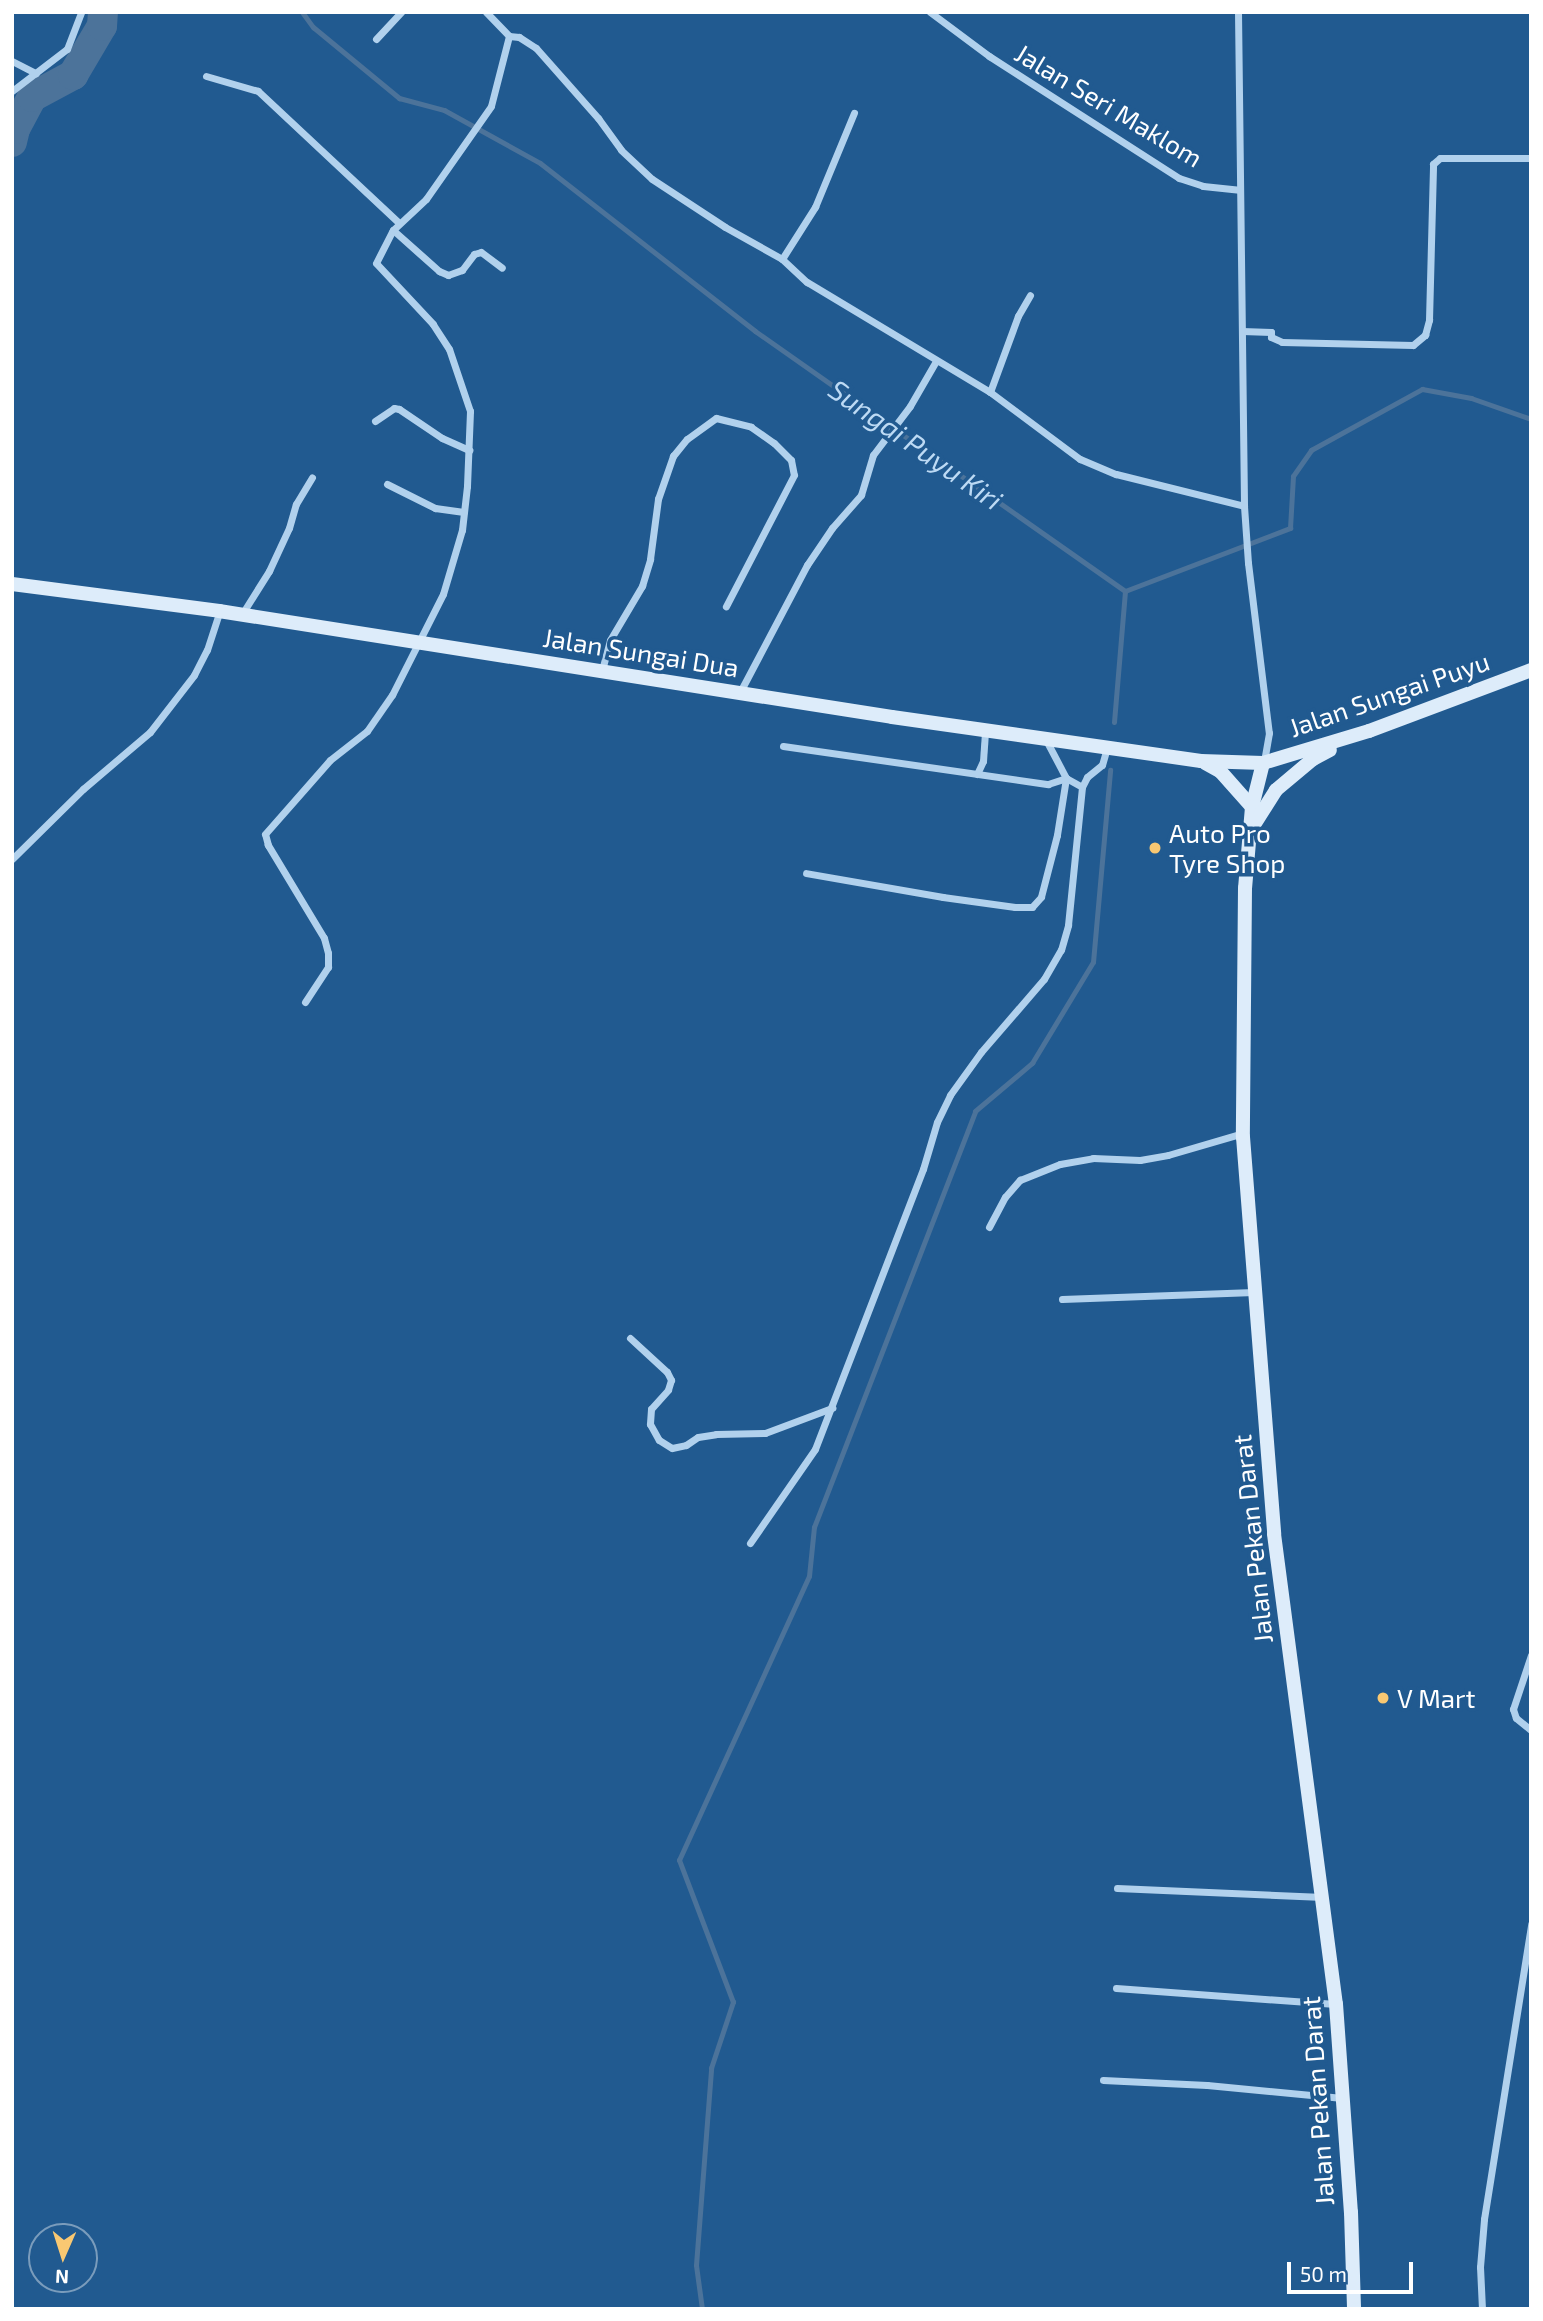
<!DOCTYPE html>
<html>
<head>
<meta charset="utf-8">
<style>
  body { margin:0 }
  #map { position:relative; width:1543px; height:2321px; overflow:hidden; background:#215a90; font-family:"Exo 2",sans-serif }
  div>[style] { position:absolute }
  .stream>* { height:5px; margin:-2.5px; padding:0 2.5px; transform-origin:2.5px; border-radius:2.5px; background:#4c739a }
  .river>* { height:30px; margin:-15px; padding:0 15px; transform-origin:15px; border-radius:15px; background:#4c739a }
  .street>* { height:7px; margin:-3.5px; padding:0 3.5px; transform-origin:3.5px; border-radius:3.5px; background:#b1d1ed }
  .secondary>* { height:14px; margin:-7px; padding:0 7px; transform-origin:7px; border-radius:7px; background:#ddecfa }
  .dots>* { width:19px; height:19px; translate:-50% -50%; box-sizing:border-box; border:4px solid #215a90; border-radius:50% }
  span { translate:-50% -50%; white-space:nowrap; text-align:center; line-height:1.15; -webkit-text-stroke:7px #215a90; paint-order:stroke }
  .street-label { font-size:26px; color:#fff }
  .poi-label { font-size:26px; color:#fff }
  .left { translate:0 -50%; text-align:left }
  .water-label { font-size:28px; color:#bddaf4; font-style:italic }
  .frame { position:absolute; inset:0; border:14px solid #fff; pointer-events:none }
  .north { position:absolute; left:28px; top:2223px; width:70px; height:70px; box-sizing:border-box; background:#215a90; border:2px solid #7a9cbc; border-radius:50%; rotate:183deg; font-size:19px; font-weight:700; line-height:28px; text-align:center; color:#fff }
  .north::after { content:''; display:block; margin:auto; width:24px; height:32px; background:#f9c872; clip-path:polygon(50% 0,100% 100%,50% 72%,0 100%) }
  .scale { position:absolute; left:1287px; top:2262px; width:126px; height:32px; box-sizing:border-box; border:4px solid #fff; border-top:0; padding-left:9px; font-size:21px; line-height:24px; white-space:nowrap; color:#fff; -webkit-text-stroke:5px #215a90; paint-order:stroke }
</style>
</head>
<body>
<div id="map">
  <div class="stream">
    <i style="left:302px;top:12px;width:19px;rotate:54deg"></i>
    <i style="left:313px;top:27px;width:112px;rotate:39.5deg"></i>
    <i style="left:399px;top:98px;width:47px;rotate:14.9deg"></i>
    <i style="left:444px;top:110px;width:110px;rotate:28.9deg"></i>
    <i style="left:540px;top:163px;width:273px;rotate:38deg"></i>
    <i style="left:755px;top:331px;width:452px;rotate:35.1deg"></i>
    <i style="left:1125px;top:591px;width:177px;rotate:-20.9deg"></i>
    <i style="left:1290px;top:528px;width:52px;rotate:-86.7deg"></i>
    <i style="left:1293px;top:476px;width:32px;rotate:-55deg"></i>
    <i style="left:1311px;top:450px;width:127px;rotate:-28.8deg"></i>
    <i style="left:1422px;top:389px;width:50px;rotate:10.4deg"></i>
    <i style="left:1471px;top:398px;width:64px;rotate:19.3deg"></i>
    <i style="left:1114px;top:722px;width:131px;rotate:-85.2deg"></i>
    <i style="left:702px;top:2309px;width:44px;rotate:-97.8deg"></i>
    <i style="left:696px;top:2265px;width:198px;rotate:-85.6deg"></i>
    <i style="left:711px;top:2068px;width:70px;rotate:-71.6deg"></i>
    <i style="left:733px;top:2002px;width:152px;rotate:-110.8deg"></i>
    <i style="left:679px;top:1860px;width:312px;rotate:-65.4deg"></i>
    <i style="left:809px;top:1576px;width:49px;rotate:-84.2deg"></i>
    <i style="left:814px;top:1527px;width:446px;rotate:-68.8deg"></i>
    <i style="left:975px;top:1111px;width:75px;rotate:-40.1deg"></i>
    <i style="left:1032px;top:1063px;width:118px;rotate:-58.9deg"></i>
    <i style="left:1093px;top:962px;width:193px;rotate:-84.9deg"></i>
  </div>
  <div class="river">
    <i style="left:12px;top:142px;width:13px;rotate:-77deg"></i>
    <i style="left:15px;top:129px;width:36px;rotate:-62deg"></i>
    <i style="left:32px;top:97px;width:47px;rotate:-28.2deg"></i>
    <i style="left:73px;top:75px;width:57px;rotate:-59.4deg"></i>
    <i style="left:102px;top:26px;width:14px;rotate:-86deg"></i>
  </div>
  <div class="street">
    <i style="left:486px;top:12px;width:33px;rotate:46deg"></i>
    <i style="left:509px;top:36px;width:10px;rotate:6deg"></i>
    <i style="left:519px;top:37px;width:20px;rotate:33deg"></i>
    <i style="left:536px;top:48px;width:94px;rotate:48.5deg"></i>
    <i style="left:598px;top:118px;width:39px;rotate:54deg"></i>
    <i style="left:621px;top:150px;width:42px;rotate:43.1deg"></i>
    <i style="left:652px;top:179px;width:87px;rotate:33.3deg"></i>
    <i style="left:725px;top:227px;width:65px;rotate:29.3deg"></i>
    <i style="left:782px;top:259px;width:34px;rotate:43deg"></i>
    <i style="left:807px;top:282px;width:214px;rotate:31deg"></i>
    <i style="left:990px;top:392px;width:112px;rotate:36.7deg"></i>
    <i style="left:1080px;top:459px;width:39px;rotate:23deg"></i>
    <i style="left:1116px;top:474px;width:132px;rotate:14deg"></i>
    <i style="left:930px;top:12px;width:74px;rotate:36.7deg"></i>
    <i style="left:989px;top:56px;width:226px;rotate:32.7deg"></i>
    <i style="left:1179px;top:178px;width:25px;rotate:18deg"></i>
    <i style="left:1203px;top:186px;width:36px;rotate:6deg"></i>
    <i style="left:1238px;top:12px;width:494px;rotate:89.3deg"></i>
    <i style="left:1244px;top:506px;width:57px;rotate:86deg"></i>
    <i style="left:1248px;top:563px;width:171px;rotate:83deg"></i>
    <i style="left:1269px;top:733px;width:29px;rotate:100deg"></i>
    <i style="left:376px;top:39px;width:37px;rotate:-47deg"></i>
    <i style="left:12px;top:61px;width:27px;rotate:27deg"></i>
    <i style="left:206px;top:76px;width:54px;rotate:16.1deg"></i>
    <i style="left:258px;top:91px;width:193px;rotate:43.1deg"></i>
    <i style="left:12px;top:91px;width:69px;rotate:-37.4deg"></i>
    <i style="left:67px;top:49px;width:40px;rotate:-69deg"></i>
    <i style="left:393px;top:230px;width:62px;rotate:41.7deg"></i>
    <i style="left:439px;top:271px;width:10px;rotate:24deg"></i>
    <i style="left:448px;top:275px;width:15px;rotate:-20deg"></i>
    <i style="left:462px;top:270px;width:20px;rotate:-53deg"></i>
    <i style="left:474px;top:254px;width:7px;rotate:-16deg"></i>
    <i style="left:481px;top:252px;width:26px;rotate:37deg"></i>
    <i style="left:782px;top:259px;width:62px;rotate:-57.6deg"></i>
    <i style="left:815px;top:207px;width:102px;rotate:-67.5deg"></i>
    <i style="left:1242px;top:331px;width:29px;rotate:2deg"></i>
    <i style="left:1271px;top:332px;width:5px;rotate:90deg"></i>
    <i style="left:1271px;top:337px;width:12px;rotate:24deg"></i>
    <i style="left:1282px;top:342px;width:131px;rotate:1.3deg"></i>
    <i style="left:1413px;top:345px;width:16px;rotate:-40deg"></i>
    <i style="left:1425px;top:335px;width:16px;rotate:-75deg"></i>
    <i style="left:1429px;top:320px;width:156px;rotate:-88.5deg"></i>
    <i style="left:1433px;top:164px;width:9px;rotate:-41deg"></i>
    <i style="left:1440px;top:158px;width:91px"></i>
    <i style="left:990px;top:392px;width:81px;rotate:-69.8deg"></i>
    <i style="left:1018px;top:316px;width:24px;rotate:-60deg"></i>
    <i style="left:375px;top:421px;width:23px;rotate:-34deg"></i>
    <i style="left:394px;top:408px;width:5px;rotate:11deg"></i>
    <i style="left:399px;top:409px;width:52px;rotate:34deg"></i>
    <i style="left:442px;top:438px;width:30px;rotate:24deg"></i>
    <i style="left:387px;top:484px;width:54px;rotate:26.6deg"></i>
    <i style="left:435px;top:508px;width:29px;rotate:8deg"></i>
    <i style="left:242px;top:614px;width:51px;rotate:-57.9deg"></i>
    <i style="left:269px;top:571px;width:47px;rotate:-65.1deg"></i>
    <i style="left:289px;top:528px;width:25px;rotate:-74deg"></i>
    <i style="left:296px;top:504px;width:31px;rotate:-59deg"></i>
    <i style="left:602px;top:670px;width:31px;rotate:-75deg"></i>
    <i style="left:610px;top:640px;width:63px;rotate:-59.3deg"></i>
    <i style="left:642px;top:586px;width:28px;rotate:-73deg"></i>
    <i style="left:650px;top:559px;width:61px;rotate:-82.4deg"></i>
    <i style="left:658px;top:499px;width:46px;rotate:-70.8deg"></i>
    <i style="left:673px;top:456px;width:22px;rotate:-51deg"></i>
    <i style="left:687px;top:439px;width:36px;rotate:-36deg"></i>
    <i style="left:716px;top:418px;width:36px;rotate:14deg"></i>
    <i style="left:751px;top:427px;width:28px;rotate:35deg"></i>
    <i style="left:774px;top:443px;width:24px;rotate:45deg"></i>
    <i style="left:791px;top:460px;width:15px;rotate:79deg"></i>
    <i style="left:794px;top:475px;width:148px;rotate:117.4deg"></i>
    <i style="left:740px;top:692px;width:144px;rotate:-62.2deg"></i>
    <i style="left:807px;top:565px;width:45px;rotate:-56deg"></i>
    <i style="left:832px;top:528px;width:44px;rotate:-48.7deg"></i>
    <i style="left:861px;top:495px;width:42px;rotate:-73.3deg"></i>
    <i style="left:873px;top:455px;width:61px;rotate:-52.9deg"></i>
    <i style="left:910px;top:406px;width:52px;rotate:-60deg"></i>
    <i style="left:1046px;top:740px;width:43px;rotate:62.2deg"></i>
    <i style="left:1066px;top:778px;width:18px;rotate:29deg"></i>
    <i style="left:783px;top:746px;width:268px;rotate:8.2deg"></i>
    <i style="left:1048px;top:784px;width:19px;rotate:-18deg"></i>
    <i style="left:1066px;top:778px;width:58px;rotate:99deg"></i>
    <i style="left:1057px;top:835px;width:64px;rotate:104.5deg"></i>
    <i style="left:1041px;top:897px;width:13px;rotate:132deg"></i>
    <i style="left:1032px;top:907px;width:17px;rotate:180deg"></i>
    <i style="left:1015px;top:907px;width:73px;rotate:-172.1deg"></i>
    <i style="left:943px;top:897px;width:139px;rotate:-170.1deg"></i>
    <i style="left:977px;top:774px;width:14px;rotate:-65deg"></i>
    <i style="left:983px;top:761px;width:30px;rotate:-86deg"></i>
    <i style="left:12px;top:859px;width:100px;rotate:-44.6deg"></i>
    <i style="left:83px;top:789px;width:88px;rotate:-40.4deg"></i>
    <i style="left:150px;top:732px;width:72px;rotate:-52.3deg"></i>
    <i style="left:194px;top:675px;width:28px;rotate:-63deg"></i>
    <i style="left:207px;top:650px;width:40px;rotate:-72deg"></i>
    <i style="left:305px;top:1002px;width:42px;rotate:-56.7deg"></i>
    <i style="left:328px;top:967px;width:14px;rotate:-90deg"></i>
    <i style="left:328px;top:953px;width:16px;rotate:-105deg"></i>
    <i style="left:324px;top:938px;width:109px;rotate:-121.1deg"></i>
    <i style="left:268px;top:845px;width:11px;rotate:-105deg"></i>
    <i style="left:265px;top:834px;width:98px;rotate:-48.7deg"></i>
    <i style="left:330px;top:760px;width:47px;rotate:-38.1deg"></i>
    <i style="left:367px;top:731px;width:44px;rotate:-55.2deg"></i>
    <i style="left:392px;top:695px;width:113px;rotate:-63.2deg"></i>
    <i style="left:443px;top:594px;width:67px;rotate:-73.5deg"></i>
    <i style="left:462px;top:530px;width:44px;rotate:-83.5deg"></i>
    <i style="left:467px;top:486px;width:75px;rotate:-87.7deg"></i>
    <i style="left:470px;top:411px;width:65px;rotate:-108.7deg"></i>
    <i style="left:449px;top:349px;width:30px;rotate:-123deg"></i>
    <i style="left:433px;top:324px;width:83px;rotate:-133.1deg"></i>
    <i style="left:376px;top:263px;width:37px;rotate:-63deg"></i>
    <i style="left:393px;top:230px;width:45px;rotate:-43.2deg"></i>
    <i style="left:426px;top:199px;width:113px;rotate:-55deg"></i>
    <i style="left:491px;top:106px;width:72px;rotate:-75.6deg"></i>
    <i style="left:989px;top:1227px;width:34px;rotate:-62deg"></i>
    <i style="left:1005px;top:1197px;width:23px;rotate:-49deg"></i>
    <i style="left:1020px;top:1180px;width:43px;rotate:-21.8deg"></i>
    <i style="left:1060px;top:1164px;width:34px;rotate:-10deg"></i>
    <i style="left:1093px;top:1158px;width:47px;rotate:2.4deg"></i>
    <i style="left:1140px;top:1160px;width:28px;rotate:-10deg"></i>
    <i style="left:1168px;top:1155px;width:78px;rotate:-16.3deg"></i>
    <i style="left:1062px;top:1299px;width:192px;rotate:-2.1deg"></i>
    <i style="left:630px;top:1338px;width:50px;rotate:42.6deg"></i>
    <i style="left:667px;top:1372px;width:9px;rotate:63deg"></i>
    <i style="left:671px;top:1380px;width:10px;rotate:107deg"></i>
    <i style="left:668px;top:1390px;width:25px;rotate:132deg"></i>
    <i style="left:651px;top:1409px;width:15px;rotate:94deg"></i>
    <i style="left:650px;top:1424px;width:18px;rotate:61deg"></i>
    <i style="left:659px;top:1440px;width:15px;rotate:32deg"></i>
    <i style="left:672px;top:1448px;width:14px;rotate:-12deg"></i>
    <i style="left:686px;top:1445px;width:14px;rotate:-34deg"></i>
    <i style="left:698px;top:1437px;width:18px;rotate:-9deg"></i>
    <i style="left:716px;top:1434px;width:49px;rotate:-1.2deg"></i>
    <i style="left:765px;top:1433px;width:72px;rotate:-20.5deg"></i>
    <i style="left:750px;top:1543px;width:114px;rotate:-55.3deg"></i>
    <i style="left:815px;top:1449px;width:300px;rotate:-68.9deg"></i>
    <i style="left:923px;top:1169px;width:49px;rotate:-73.4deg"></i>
    <i style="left:937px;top:1122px;width:30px;rotate:-64deg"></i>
    <i style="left:950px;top:1095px;width:53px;rotate:-54.2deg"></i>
    <i style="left:981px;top:1052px;width:96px;rotate:-49.2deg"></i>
    <i style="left:1044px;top:979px;width:34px;rotate:-60deg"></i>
    <i style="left:1061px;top:950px;width:26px;rotate:-74deg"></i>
    <i style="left:1068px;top:925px;width:139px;rotate:-84.2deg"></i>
    <i style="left:1082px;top:787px;width:11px;rotate:-63deg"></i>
    <i style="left:1087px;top:777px;width:19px;rotate:-39deg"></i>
    <i style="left:1102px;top:765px;width:18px;rotate:-74deg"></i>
    <i style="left:1531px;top:1655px;width:57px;rotate:108.4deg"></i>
    <i style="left:1513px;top:1709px;width:9px;rotate:72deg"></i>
    <i style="left:1516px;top:1718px;width:19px;rotate:39deg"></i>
    <i style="left:1117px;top:1888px;width:206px;rotate:2.5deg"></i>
    <i style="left:1116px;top:1988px;width:220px;rotate:4.2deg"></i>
    <i style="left:1103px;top:2080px;width:104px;rotate:2.8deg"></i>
    <i style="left:1207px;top:2085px;width:136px;rotate:5.5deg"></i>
    <i style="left:1482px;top:2309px;width:42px;rotate:-92.7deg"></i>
    <i style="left:1480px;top:2267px;width:48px;rotate:-85.2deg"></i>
    <i style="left:1484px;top:2219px;width:299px;rotate:-80.9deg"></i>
  </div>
  <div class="secondary">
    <i style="left:12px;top:584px;width:209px;rotate:7.4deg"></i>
    <i style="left:219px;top:611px;width:681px;rotate:8.95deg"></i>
    <i style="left:892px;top:717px;width:312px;rotate:8.1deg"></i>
    <i style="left:1201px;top:761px;width:62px;rotate:1.8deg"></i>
    <i style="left:1263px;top:763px;width:111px;rotate:-16.8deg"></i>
    <i style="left:1369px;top:731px;width:173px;rotate:-20.6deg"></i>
    <i style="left:1205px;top:763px;width:18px;rotate:29deg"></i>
    <i style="left:1221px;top:772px;width:47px;rotate:48.5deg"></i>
    <i style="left:1263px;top:763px;width:45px;rotate:104deg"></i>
    <i style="left:1252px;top:807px;width:81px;rotate:94.9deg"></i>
    <i style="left:1245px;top:888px;width:249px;rotate:90.5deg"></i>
    <i style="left:1243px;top:1137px;width:398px;rotate:85.5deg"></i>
    <i style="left:1274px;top:1534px;width:474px;rotate:82.5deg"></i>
    <i style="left:1336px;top:2004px;width:209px;rotate:85.9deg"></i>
    <i style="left:1351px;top:2212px;width:97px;rotate:88.2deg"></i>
    <i style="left:1252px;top:828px;width:45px;rotate:-57.7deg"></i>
    <i style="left:1276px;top:790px;width:48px;rotate:-40deg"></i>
    <i style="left:1313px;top:759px;width:19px;rotate:-28deg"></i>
  </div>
  <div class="dots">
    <i style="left:1155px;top:848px;background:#f9c872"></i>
    <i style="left:1383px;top:1698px;background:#f9c872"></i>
  </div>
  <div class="street-label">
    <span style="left:1109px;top:105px;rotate:31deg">Jalan Seri Maklom</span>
    <span style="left:641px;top:652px;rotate:9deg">Jalan Sungai Dua</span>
    <span style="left:1389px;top:694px;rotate:-19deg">Jalan Sungai Puyu</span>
    <span style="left:1252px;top:1539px;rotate:-96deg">Jalan Pekan Darat</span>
    <span style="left:1317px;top:2101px;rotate:-94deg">Jalan Pekan Darat</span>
  </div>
  <div class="poi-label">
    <span class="left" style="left:1169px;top:848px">Auto Pro<br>Tyre Shop</span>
    <span class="left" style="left:1397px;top:1698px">V Mart</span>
  </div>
  <div class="water-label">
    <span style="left:916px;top:444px;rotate:35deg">Sungai Puyu Kiri</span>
  </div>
  <div class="frame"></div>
  <div class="north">N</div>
  <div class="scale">50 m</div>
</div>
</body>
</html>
